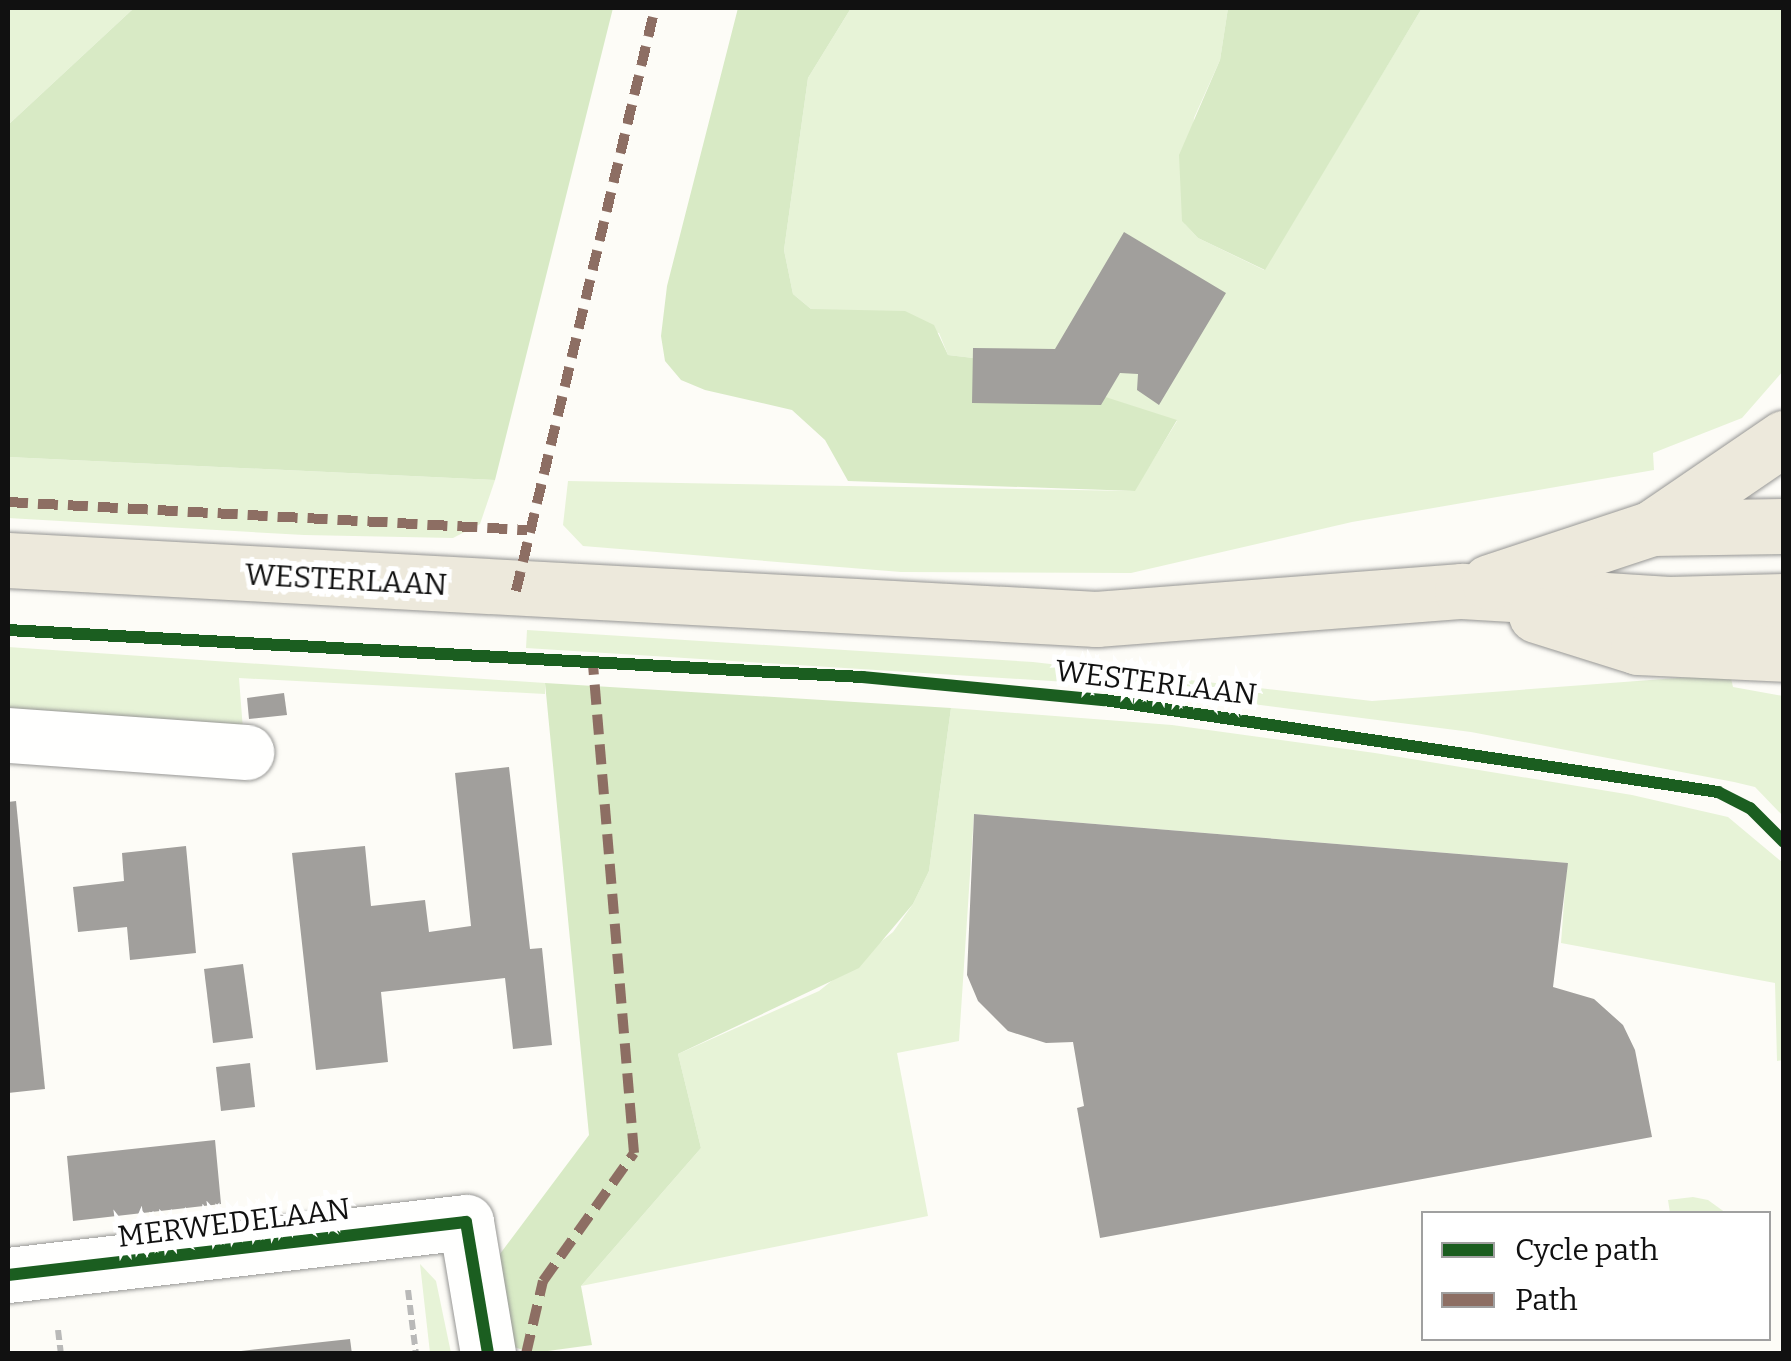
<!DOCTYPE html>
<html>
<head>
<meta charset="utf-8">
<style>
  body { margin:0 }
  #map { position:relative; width:1791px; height:1361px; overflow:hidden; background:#fdfcf7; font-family:Bitter,serif }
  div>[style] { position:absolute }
  .green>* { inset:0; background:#e7f3d7 }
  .forest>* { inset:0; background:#d8eac5 }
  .building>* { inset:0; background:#a19f9c }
  .path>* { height:6px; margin-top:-3px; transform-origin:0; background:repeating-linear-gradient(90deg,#b9b9b8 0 10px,transparent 0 15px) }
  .roads { filter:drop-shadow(0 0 2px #979795) drop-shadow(0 0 2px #979795) }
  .minor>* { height:55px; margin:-27.5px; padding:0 27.5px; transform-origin:27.5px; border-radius:27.5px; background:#fffffe }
  .major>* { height:55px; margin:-27.5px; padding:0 27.5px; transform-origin:27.5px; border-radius:27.5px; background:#ede9dc }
  .quiet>* { height:10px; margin-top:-5px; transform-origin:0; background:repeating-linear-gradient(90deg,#8d6e63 0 20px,transparent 0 30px) }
  .cycleway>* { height:12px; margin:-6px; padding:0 6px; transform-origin:6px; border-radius:6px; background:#1b5e20 }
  span { translate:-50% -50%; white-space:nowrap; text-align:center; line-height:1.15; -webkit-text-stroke:10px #fff; paint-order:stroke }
  .street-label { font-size:30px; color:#111 }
  .frame { position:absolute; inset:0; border:10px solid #111; pointer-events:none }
  .legend { position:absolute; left:1421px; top:1211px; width:350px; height:130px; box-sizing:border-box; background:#fff; border:2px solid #a0a0a0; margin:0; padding:12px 18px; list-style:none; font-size:30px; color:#111 }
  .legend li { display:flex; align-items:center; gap:20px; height:50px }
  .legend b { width:50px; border:2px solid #a0a0a0 }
</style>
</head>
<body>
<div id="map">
  <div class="green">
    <i style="clip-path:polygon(8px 8px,134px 8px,8px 125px)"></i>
    <i style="clip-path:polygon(851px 8px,1228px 8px,1220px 60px,1194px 118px,1185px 224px,1198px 238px,1264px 270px,1422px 8px,1783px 8px,1783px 371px,1742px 418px,1653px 453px,1654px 470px,1352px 522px,1131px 573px,901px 572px,583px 546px,563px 525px,568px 481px,1134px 491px,1177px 421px,990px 360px,948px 355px,939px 333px,811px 309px,793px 294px,784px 250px,808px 78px)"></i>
    <i style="clip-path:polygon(8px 457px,495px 480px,480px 524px,453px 538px,304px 535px,8px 518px)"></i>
    <i style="clip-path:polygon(527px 630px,1033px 662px,1372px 701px,1730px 674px,1733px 687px,1783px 696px,1783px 816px,1755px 787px,1734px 782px,1471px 732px,1098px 684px,526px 648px)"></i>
    <i style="clip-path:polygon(8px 647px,545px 683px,545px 694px,239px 678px,243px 730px,156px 723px,8px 708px)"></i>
    <i style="clip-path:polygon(951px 708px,1172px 725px,1375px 753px,1632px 795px,1728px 817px,1783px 863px,1784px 1060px,1777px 1061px,1775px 983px,1561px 943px,1567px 863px,974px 814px,959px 1041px,897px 1053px,928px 1216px,581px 1286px,701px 1148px,678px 1054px,819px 991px,893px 932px,913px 904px,929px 871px)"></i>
    <i style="clip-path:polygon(1693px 1197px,1708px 1200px,1726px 1213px,1670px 1213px,1668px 1200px)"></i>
    <i style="clip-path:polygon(420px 1264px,436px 1281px,451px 1353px,430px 1353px)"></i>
  </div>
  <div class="forest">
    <i style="clip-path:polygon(134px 8px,613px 8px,495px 480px,8px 457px,8px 125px)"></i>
    <i style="clip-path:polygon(738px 8px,851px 8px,808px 78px,784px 250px,793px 294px,811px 309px,905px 311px,934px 325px,948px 355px,990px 360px,1177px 420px,1135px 491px,848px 481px,825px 440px,792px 410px,705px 390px,681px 380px,665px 361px,661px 336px,667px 286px)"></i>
    <i style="clip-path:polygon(1228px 8px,1422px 8px,1265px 270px,1198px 238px,1182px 221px,1179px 155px,1220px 60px)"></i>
    <i style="clip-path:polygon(545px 683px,951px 708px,929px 871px,913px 904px,859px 968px,678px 1054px,701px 1148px,581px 1286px,592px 1345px,533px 1353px,501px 1343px,491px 1266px,589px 1135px)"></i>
  </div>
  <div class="building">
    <i style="clip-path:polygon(1124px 232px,1226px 293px,1159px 405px,1137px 390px,1138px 374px,1120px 373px,1101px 405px,972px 403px,973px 348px,1055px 349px)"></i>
    <i style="clip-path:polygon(284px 693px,287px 715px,249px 719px,247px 698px)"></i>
    <i style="clip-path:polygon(509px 767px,530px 949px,542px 948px,552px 1045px,513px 1049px,505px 978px,381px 992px,388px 1062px,316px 1070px,292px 853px,365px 846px,371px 906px,425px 900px,429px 932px,471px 926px,455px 773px)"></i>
    <i style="clip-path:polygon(16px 801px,45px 1089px,8px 1093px,8px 802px)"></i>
    <i style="clip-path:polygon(974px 814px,1568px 863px,1553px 987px,1594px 999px,1623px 1025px,1635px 1050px,1652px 1137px,1100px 1238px,1077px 1108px,1084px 1106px,1073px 1042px,1046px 1043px,1008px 1031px,978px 1001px,967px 975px)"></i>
    <i style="clip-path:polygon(186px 846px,196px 953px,130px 960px,127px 927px,78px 932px,73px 887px,124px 881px,122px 853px)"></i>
    <i style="clip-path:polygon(243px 964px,253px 1038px,213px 1043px,204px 969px)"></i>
    <i style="clip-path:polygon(250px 1063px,255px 1107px,221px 1111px,216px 1067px)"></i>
    <i style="clip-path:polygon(215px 1140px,221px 1204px,73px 1221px,67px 1156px)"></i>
    <i style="clip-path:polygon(350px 1339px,352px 1354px,241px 1354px,241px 1351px)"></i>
  </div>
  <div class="path">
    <i style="left:408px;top:1290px;width:64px;rotate:82.9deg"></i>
    <i style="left:58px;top:1330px;width:24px;rotate:83deg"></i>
  </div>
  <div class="roads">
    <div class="minor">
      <i style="left:8px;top:735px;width:239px;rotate:4.1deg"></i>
      <i style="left:8px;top:1275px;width:461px;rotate:-6.6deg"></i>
      <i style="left:466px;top:1222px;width:134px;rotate:80.5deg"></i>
    </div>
    <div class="major">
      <i style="left:1652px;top:528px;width:160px;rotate:-34.3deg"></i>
      <i style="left:8px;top:560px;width:1090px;rotate:3.1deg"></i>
      <i style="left:1096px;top:619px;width:367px;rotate:-4.4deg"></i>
      <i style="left:1462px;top:591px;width:207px;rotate:3.6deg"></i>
      <i style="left:1669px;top:604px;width:115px;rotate:-1.5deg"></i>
      <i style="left:1489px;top:582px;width:172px;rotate:-18.3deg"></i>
      <i style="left:1652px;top:528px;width:132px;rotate:-0.9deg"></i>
      <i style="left:1536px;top:615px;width:107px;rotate:17.4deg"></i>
      <i style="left:1638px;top:647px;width:146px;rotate:2.7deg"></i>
    </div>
  </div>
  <div class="quiet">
    <i style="left:8px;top:502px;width:520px;rotate:3.09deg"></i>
    <i style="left:516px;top:591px;width:599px;rotate:-76.59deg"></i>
    <i style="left:526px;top:1354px;width:75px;rotate:-76.9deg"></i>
    <i style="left:543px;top:1281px;width:157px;rotate:-54.6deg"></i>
    <i style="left:634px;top:1153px;width:490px;rotate:-94.8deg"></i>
  </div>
  <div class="cycleway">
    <i style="left:8px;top:630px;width:856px;rotate:3.15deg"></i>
    <i style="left:863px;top:677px;width:242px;rotate:5.5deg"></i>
    <i style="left:1104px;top:700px;width:621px;rotate:8.52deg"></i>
    <i style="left:1718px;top:792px;width:36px;rotate:27deg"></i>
    <i style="left:1750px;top:808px;width:48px;rotate:45deg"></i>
    <i style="left:8px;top:1275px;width:461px;rotate:-6.6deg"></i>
    <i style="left:466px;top:1222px;width:134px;rotate:80.5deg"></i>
  </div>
  <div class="street-label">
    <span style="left:346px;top:580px;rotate:3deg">WESTERLAAN</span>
    <span style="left:1156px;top:683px;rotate:7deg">WESTERLAAN</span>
    <span style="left:234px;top:1223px;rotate:-7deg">MERWEDELAAN</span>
  </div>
  <div class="frame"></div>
  <ul class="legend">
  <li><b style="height:12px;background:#1b5e20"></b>Cycle path</li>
  <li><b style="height:12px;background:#8d6e63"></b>Path</li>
  </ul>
</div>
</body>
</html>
